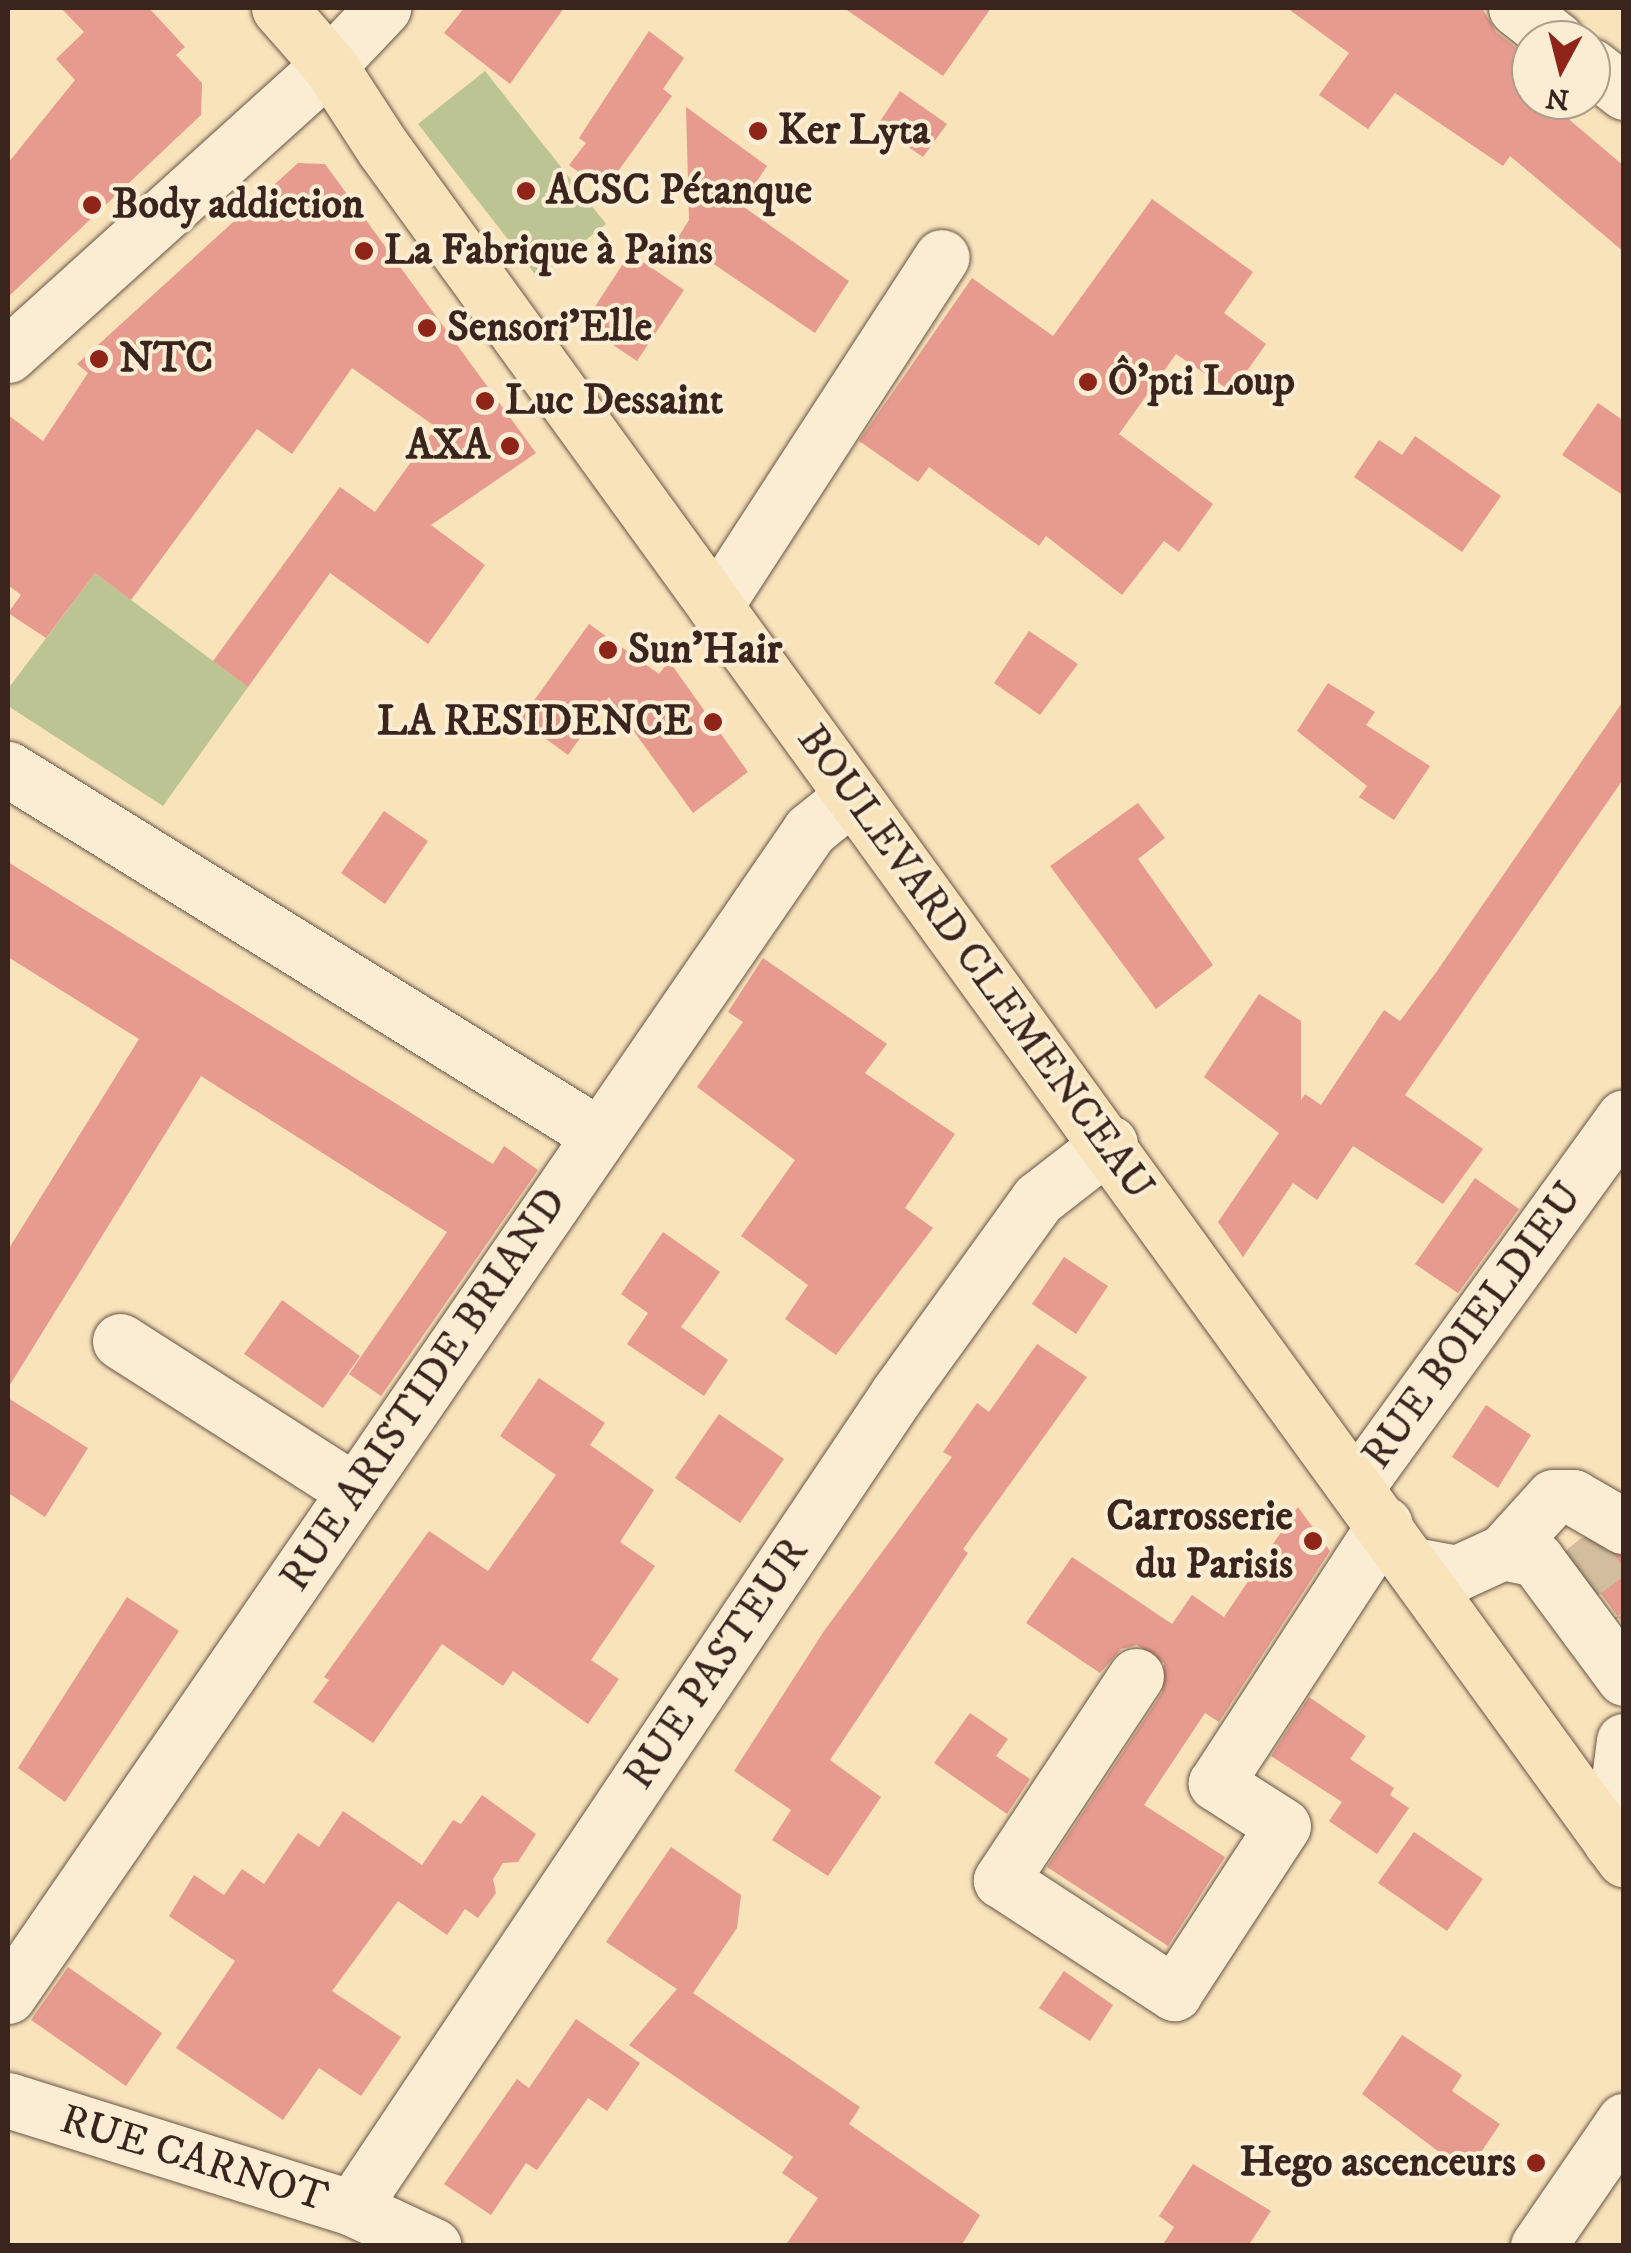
<!DOCTYPE html>
<html>
<head>
<meta charset="utf-8">
<style>
  body { margin:0 }
  #map { position:relative; width:1631px; height:2253px; overflow:hidden; background:#f8e3bb; font-family:"IM FELL DW Pica",serif }
  div>[style] { position:absolute }
  .green>* { inset:0; background:#bbc492 }
  .building>* { inset:0; background:#e69b8e }
  .minor-tunnel>* { height:55px; margin-top:-27.5px; transform-origin:0; background:repeating-linear-gradient(90deg,#d2bd9c 0 55px,transparent 0 83px) }
  .roads { filter:drop-shadow(0 0 2px #6a5445) drop-shadow(0 0 2px #6a5445) }
  .minor>* { height:55px; margin:-27.5px; padding:0 27.5px; transform-origin:27.5px; border-radius:27.5px; background:#faedd3 }
  .major>* { height:55px; margin:-27.5px; padding:0 27.5px; transform-origin:27.5px; border-radius:27.5px; background:#f8e3bb }
  .dots>* { width:28px; height:28px; translate:-50% -50%; box-sizing:border-box; border:5px solid #faedd3; border-radius:50% }
  span { translate:-50% -50%; white-space:nowrap; text-align:center; line-height:1.15; -webkit-text-stroke:8px #faedd3; paint-order:stroke }
  .poi-label { font-size:42px; color:#3a251e; font-weight:700 }
  .left { translate:0 -50%; text-align:left }
  .right { translate:-100% -50%; text-align:right }
  .street-label { font-size:42px; color:#3a251e }
  .frame { position:absolute; inset:0; border:10px solid #3a251e; pointer-events:none }
  .north { position:absolute; left:1511px; top:20px; width:100px; height:100px; box-sizing:border-box; background:#faedd3; border:2px solid #ad9d8b; border-radius:50%; rotate:187deg; font-size:28px; font-weight:700; line-height:40px; text-align:center; color:#3a251e }
  .north::after { content:''; display:block; margin:auto; width:35px; height:45px; background:#8f2418; clip-path:polygon(50% 0,100% 100%,50% 72%,0 100%) }
</style>
</head>
<body>
<div id="map">
  <div class="green">
    <i style="clip-path:polygon(485px 71px,606px 224px,538px 278px,418px 124px)"></i>
    <i style="clip-path:polygon(95px 573px,248px 687px,163px 806px,8px 706px,8px 689px)"></i>
  </div>
  <div class="building">
    <i style="clip-path:polygon(61px 8px,149px 8px,185px 47px,176px 55px,202px 83px,201px 115px,8px 297px,8px 163px,75px 80px,56px 59px,84px 32px)"></i>
    <i style="clip-path:polygon(464px 8px,564px 8px,510px 84px,444px 33px)"></i>
    <i style="clip-path:polygon(844px 8px,991px 8px,943px 76px)"></i>
    <i style="clip-path:polygon(1287px 8px,1482px 8px,1496px 32px,1531px 59px,1531px 100px,1546px 100px,1624px 166px,1624px 252px,1510px 156px,1503px 166px,1395px 93px,1368px 129px,1319px 95px,1349px 53px)"></i>
    <i style="clip-path:polygon(649px 31px,684px 58px,663px 89px,672px 96px,604px 191px,569px 165px,586px 143px,579px 138px)"></i>
    <i style="clip-path:polygon(900px 91px,947px 124px,923px 157px,877px 126px)"></i>
    <i style="clip-path:polygon(686px 107px,767px 166px,741px 205px,849px 281px,815px 333px,677px 239px,689px 220px)"></i>
    <i style="clip-path:polygon(298px 163px,325px 164px,536px 453px,431px 525px,485px 565px,428px 644px,330px 573px,248px 687px,213px 661px,340px 487px,375px 512px,436px 427px,352px 368px,292px 454px,257px 429px,131px 600px,95px 573px,46px 638px,8px 613px,21px 595px,8px 585px,8px 415px,43px 441px,88px 373px,77px 364px)"></i>
    <i style="clip-path:polygon(1152px 199px,1253px 272px,1224px 313px,1266px 344px,1232px 392px,1176px 354px,1119px 434px,1213px 504px,1179px 552px,1164px 541px,1122px 595px,1046px 536px,1039px 546px,929px 467px,918px 482px,859px 441px,972px 278px,1053px 336px)"></i>
    <i style="clip-path:polygon(630px 253px,684px 290px,637px 361px,583px 325px)"></i>
    <i style="clip-path:polygon(1598px 403px,1624px 421px,1624px 496px,1562px 455px)"></i>
    <i style="clip-path:polygon(1415px 436px,1501px 496px,1462px 552px,1354px 477px,1379px 440px,1402px 455px)"></i>
    <i style="clip-path:polygon(589px 624px,659px 674px,669px 661px,748px 772px,693px 813px,609px 697px,568px 755px,520px 720px)"></i>
    <i style="clip-path:polygon(1029px 631px,1078px 664px,1040px 715px,994px 683px)"></i>
    <i style="clip-path:polygon(1328px 683px,1375px 712px,1366px 725px,1430px 766px,1394px 820px,1359px 797px,1367px 786px,1297px 731px)"></i>
    <i style="clip-path:polygon(1624px 700px,1624px 778px,1405px 1095px,1483px 1149px,1443px 1204px,1353px 1146px,1317px 1200px,1293px 1183px,1243px 1257px,1218px 1222px,1279px 1133px,1204px 1077px,1259px 994px,1301px 1021px,1301px 1100px,1305px 1094px,1321px 1105px,1384px 1010px,1400px 1021px,1437px 971px)"></i>
    <i style="clip-path:polygon(1138px 803px,1165px 838px,1138px 859px,1213px 965px,1156px 1009px,1050px 866px)"></i>
    <i style="clip-path:polygon(384px 811px,428px 841px,385px 904px,341px 873px)"></i>
    <i style="clip-path:polygon(8px 862px,493px 1164px,504px 1146px,538px 1170px,381px 1396px,349px 1374px,447px 1232px,201px 1076px,8px 1388px,8px 1250px,139px 1039px,8px 957px)"></i>
    <i style="clip-path:polygon(763px 958px,887px 1044px,865px 1073px,955px 1134px,905px 1208px,933px 1228px,836px 1355px,785px 1319px,808px 1285px,741px 1236px,795px 1160px,697px 1087px,743px 1022px,728px 1012px)"></i>
    <i style="clip-path:polygon(1475px 1178px,1519px 1209px,1458px 1293px,1415px 1264px)"></i>
    <i style="clip-path:polygon(663px 1232px,720px 1272px,681px 1327px,728px 1360px,704px 1396px,627px 1344px,648px 1313px,621px 1294px)"></i>
    <i style="clip-path:polygon(1064px 1257px,1108px 1286px,1076px 1334px,1032px 1304px)"></i>
    <i style="clip-path:polygon(282px 1300px,360px 1356px,323px 1408px,244px 1354px)"></i>
    <i style="clip-path:polygon(1037px 1344px,1087px 1377px,963px 1549px,968px 1553px,830px 1760px,881px 1797px,828px 1876px,772px 1840px,791px 1810px,734px 1771px,824px 1631px,952px 1457px,943px 1452px,977px 1403px,989px 1412px)"></i>
    <i style="clip-path:polygon(539px 1378px,605px 1423px,590px 1445px,654px 1490px,620px 1542px,655px 1566px,591px 1660px,619px 1679px,588px 1724px,513px 1671px,503px 1686px,442px 1644px,373px 1743px,313px 1702px,329px 1680px,324px 1677px,429px 1531px,488px 1571px,556px 1475px,500px 1436px)"></i>
    <i style="clip-path:polygon(8px 1398px,88px 1448px,45px 1517px,8px 1493px)"></i>
    <i style="clip-path:polygon(1486px 1405px,1531px 1435px,1498px 1488px,1452px 1457px)"></i>
    <i style="clip-path:polygon(719px 1414px,784px 1459px,740px 1523px,675px 1478px)"></i>
    <i style="clip-path:polygon(1298px 1507px,1330px 1551px,1219px 1722px,1205px 1713px,1144px 1805px,1225px 1857px,1168px 1946px,1047px 1867px,1162px 1693px,1164px 1663px,1137px 1645px,1121px 1649px,1100px 1673px,1026px 1623px,1072px 1557px,1172px 1624px,1192px 1595px,1224px 1617px)"></i>
    <i style="clip-path:polygon(1582px 1538px,1624px 1557px,1624px 1625px,1568px 1549px)"></i>
    <i style="clip-path:polygon(127px 1597px,179px 1631px,65px 1802px,18px 1768px)"></i>
    <i style="clip-path:polygon(1309px 1697px,1366px 1736px,1350px 1759px,1394px 1788px,1390px 1795px,1409px 1808px,1377px 1854px,1329px 1821px,1342px 1802px,1271px 1756px)"></i>
    <i style="clip-path:polygon(970px 1713px,1008px 1739px,996px 1756px,1030px 1779px,1007px 1814px,934px 1763px)"></i>
    <i style="clip-path:polygon(482px 1795px,536px 1834px,518px 1862px,503px 1863px,493px 1879px,496px 1893px,478px 1918px,465px 1909px,447px 1935px,398px 1901px,332px 1991px,401px 2037px,361px 2096px,319px 2068px,283px 2120px,176px 2048px,235px 1961px,169px 1916px,194px 1875px,224px 1895px,242px 1869px,264px 1884px,298px 1833px,319px 1847px,343px 1811px,422px 1865px,453px 1820px,461px 1824px)"></i>
    <i style="clip-path:polygon(1414px 1832px,1483px 1879px,1447px 1931px,1378px 1883px)"></i>
    <i style="clip-path:polygon(671px 1847px,741px 1895px,737px 1928px,693px 1993px,860px 2107px,849px 2124px,980px 2215px,961px 2246px,785px 2246px,818px 2198px,782px 2173px,793px 2157px,629px 2045px,677px 1989px,606px 1942px)"></i>
    <i style="clip-path:polygon(68px 1967px,162px 2033px,126px 2086px,31px 2020px)"></i>
    <i style="clip-path:polygon(1064px 1971px,1113px 2005px,1090px 2041px,1039px 2008px)"></i>
    <i style="clip-path:polygon(576px 2019px,640px 2063px,607px 2111px,588px 2098px,537px 2170px,526px 2163px,491px 2215px,444px 2184px,517px 2079px,529px 2088px)"></i>
    <i style="clip-path:polygon(1402px 2035px,1462px 2075px,1452px 2091px,1500px 2124px,1467px 2173px,1362px 2094px)"></i>
    <i style="clip-path:polygon(1193px 2164px,1271px 2211px,1248px 2246px,1162px 2246px,1174px 2227px,1159px 2216px)"></i>
  </div>
  <div class="minor-tunnel">
    <i style="left:1573px;top:1545px;width:85px;rotate:53.1deg"></i>
  </div>
  <div class="roads">
    <div class="minor">
      <i style="left:1516px;top:8px;width:52px;rotate:38deg"></i>
      <i style="left:1591px;top:66px;width:42px;rotate:38.2deg"></i>
      <i style="left:8px;top:355px;width:433px;rotate:-42.1deg"></i>
      <i style="left:329px;top:65px;width:79px;rotate:-46.5deg"></i>
      <i style="left:715px;top:606px;width:416px;rotate:-57deg"></i>
      <i style="left:8px;top:769px;width:695px;rotate:31.77deg"></i>
      <i style="left:120px;top:1341px;width:279px;rotate:32.6deg"></i>
      <i style="left:1357px;top:1486px;width:455px;rotate:-54.1deg"></i>
      <i style="left:1503px;top:1552px;width:74px;rotate:-47.7deg"></i>
      <i style="left:1553px;top:1497px;width:20px"></i>
      <i style="left:1573px;top:1497px;width:58px;rotate:30.1deg"></i>
      <i style="left:1414px;top:1565px;width:44px;rotate:10.5deg"></i>
      <i style="left:1457px;top:1573px;width:51px;rotate:-24.5deg"></i>
      <i style="left:1503px;top:1552px;width:34px;rotate:12deg"></i>
      <i style="left:1536px;top:1559px;width:148px;rotate:53.5deg"></i>
      <i style="left:1136px;top:1676px;width:245px;rotate:123.5deg"></i>
      <i style="left:1001px;top:1880px;width:207px;rotate:33.2deg"></i>
      <i style="left:1174px;top:1993px;width:199px;rotate:-56.9deg"></i>
      <i style="left:1283px;top:1826px;width:80px;rotate:-147.3deg"></i>
      <i style="left:1216px;top:1783px;width:309px;rotate:-56.9deg"></i>
      <i style="left:1611px;top:1842px;width:102px;rotate:-82.7deg"></i>
      <i style="left:8px;top:1996px;width:1415px;rotate:-55.48deg"></i>
      <i style="left:810px;top:830px;width:54px;rotate:-39deg"></i>
      <i style="left:8px;top:2100px;width:361px;rotate:17.4deg"></i>
      <i style="left:352px;top:2208px;width:90px;rotate:24.9deg"></i>
      <i style="left:352px;top:2208px;width:981px;rotate:-56.18deg"></i>
      <i style="left:898px;top:1393px;width:239px;rotate:-54.2deg"></i>
      <i style="left:1038px;top:1199px;width:91px;rotate:-37.9deg"></i>
      <i style="left:1538px;top:2246px;width:152px;rotate:-55.5deg"></i>
    </div>
    <div class="major">
      <i style="left:279px;top:8px;width:76px;rotate:48.7deg"></i>
      <i style="left:329px;top:65px;width:99px;rotate:57deg"></i>
      <i style="left:383px;top:148px;width:2114px;rotate:54.05deg"></i>
    </div>
  </div>
  <div class="dots">
    <i style="left:758px;top:131px;background:#8f2418"></i>
    <i style="left:526px;top:191px;background:#8f2418"></i>
    <i style="left:92px;top:205px;background:#8f2418"></i>
    <i style="left:364px;top:251px;background:#8f2418"></i>
    <i style="left:427px;top:328px;background:#8f2418"></i>
    <i style="left:99px;top:359px;background:#8f2418"></i>
    <i style="left:1088px;top:382px;background:#8f2418"></i>
    <i style="left:485px;top:401px;background:#8f2418"></i>
    <i style="left:510px;top:446px;background:#8f2418"></i>
    <i style="left:608px;top:650px;background:#8f2418"></i>
    <i style="left:713px;top:722px;background:#8f2418"></i>
    <i style="left:1313px;top:1541px;background:#8f2418"></i>
    <i style="left:1536px;top:2163px;background:#8f2418"></i>
  </div>
  <div class="poi-label">
    <span class="left" style="left:778px;top:131px">Ker Lyta</span>
    <span class="left" style="left:546px;top:191px">ACSC Pétanque</span>
    <span class="left" style="left:112px;top:205px">Body addiction</span>
    <span class="left" style="left:384px;top:251px">La Fabrique à Pains</span>
    <span class="left" style="left:447px;top:328px">Sensori'Elle</span>
    <span class="left" style="left:119px;top:359px">NTC</span>
    <span class="left" style="left:1108px;top:382px">Ô'pti Loup</span>
    <span class="left" style="left:505px;top:401px">Luc Dessaint</span>
    <span class="right" style="left:490px;top:446px">AXA</span>
    <span class="left" style="left:628px;top:650px">Sun'Hair</span>
    <span class="right" style="left:693px;top:722px">LA RESIDENCE</span>
    <span class="right" style="left:1293px;top:1541px">Carrosserie<br>du Parisis</span>
    <span class="right" style="left:1516px;top:2163px">Hego ascenceurs</span>
  </div>
  <div class="street-label">
    <span style="left:975px;top:963px;rotate:54deg">BOULEVARD CLEMENCEAU</span>
    <span style="left:1473px;top:1326px;rotate:-54deg">RUE BOIELDIEU</span>
    <span style="left:424px;top:1390px;rotate:-56deg">RUE ARISTIDE BRIAND</span>
    <span style="left:717px;top:1664px;rotate:-56deg">RUE PASTEUR</span>
    <span style="left:194px;top:2159px;rotate:17deg">RUE CARNOT</span>
  </div>
  <div class="frame"></div>
  <div class="north">N</div>
</div>
</body>
</html>
